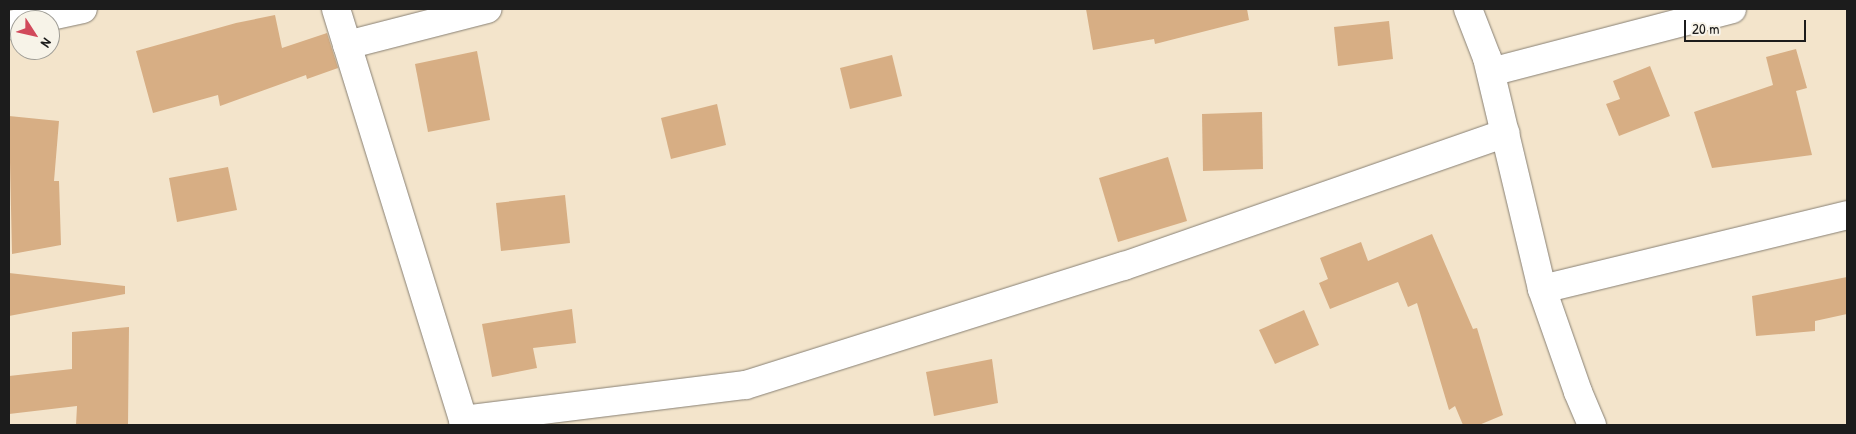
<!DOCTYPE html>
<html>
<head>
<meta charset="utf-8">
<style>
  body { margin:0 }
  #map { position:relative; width:1856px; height:434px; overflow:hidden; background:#f3e4cb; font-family:"Patrick Hand",sans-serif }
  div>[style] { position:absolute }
  .building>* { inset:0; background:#d7ae84 }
  .roads { filter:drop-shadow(0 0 1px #888074) drop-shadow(0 0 1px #888074) }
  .minor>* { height:28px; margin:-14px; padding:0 14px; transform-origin:14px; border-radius:14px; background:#fff }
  span { translate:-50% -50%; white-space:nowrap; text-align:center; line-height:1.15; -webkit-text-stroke:4px #f7f3e8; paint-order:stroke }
  .frame { position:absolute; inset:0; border:10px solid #1c1c1c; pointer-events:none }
  .north { position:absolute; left:10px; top:10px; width:50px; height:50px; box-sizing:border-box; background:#f7f3e8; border:1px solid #9f9d96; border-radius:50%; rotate:125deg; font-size:14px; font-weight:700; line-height:20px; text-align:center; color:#1c1c1c }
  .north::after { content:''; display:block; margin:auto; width:18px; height:22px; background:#d1495b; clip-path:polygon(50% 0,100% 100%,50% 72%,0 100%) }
  .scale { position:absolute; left:1684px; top:20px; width:122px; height:22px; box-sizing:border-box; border:2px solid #1c1c1c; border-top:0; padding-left:6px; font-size:15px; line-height:18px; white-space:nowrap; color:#1c1c1c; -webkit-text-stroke:4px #f7f3e8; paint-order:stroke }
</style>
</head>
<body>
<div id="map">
  <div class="building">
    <i style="clip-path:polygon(1086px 9px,1247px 9px,1249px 20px,1155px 44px,1154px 39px,1093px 50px)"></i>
    <i style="clip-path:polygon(275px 15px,282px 48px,327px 33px,338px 68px,307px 79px,306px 75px,220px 106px,218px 95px,153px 113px,136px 51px,236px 23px)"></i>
    <i style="clip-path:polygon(1389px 21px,1393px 59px,1338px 66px,1334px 27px)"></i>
    <i style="clip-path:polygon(1796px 49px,1807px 88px,1796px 91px,1812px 155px,1712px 168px,1694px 112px,1773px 85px,1766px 57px)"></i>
    <i style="clip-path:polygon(477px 51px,490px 120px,428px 132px,415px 64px)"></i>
    <i style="clip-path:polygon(892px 55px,902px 96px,850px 109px,840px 68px)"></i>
    <i style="clip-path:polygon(1650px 66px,1670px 116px,1619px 136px,1606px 104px,1620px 99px,1613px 81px)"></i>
    <i style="clip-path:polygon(717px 104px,726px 145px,671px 159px,661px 118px)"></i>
    <i style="clip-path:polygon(1262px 112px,1263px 169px,1203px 171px,1202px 114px)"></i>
    <i style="clip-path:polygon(9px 116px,59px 121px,54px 181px,59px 181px,61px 245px,12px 254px)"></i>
    <i style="clip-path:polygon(1168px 157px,1187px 221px,1118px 242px,1099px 178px)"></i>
    <i style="clip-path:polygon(228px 167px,237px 210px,177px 222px,169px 178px)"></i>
    <i style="clip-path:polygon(565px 195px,570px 243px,501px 251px,496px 203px)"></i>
    <i style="clip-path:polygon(1432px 234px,1473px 329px,1477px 328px,1503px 415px,1479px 425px,1463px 425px,1455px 406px,1449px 410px,1417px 303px,1408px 307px,1398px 282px,1330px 309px,1319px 283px,1328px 279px,1320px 258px,1361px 242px,1368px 261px)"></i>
    <i style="clip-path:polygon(9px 273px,125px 286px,125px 294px,9px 316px)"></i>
    <i style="clip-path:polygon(1847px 277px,1847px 314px,1815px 321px,1815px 331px,1756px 336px,1752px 296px)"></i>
    <i style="clip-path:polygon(572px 309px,576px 343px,533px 348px,537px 368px,492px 377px,482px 324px)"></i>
    <i style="clip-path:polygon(1304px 310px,1319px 345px,1275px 364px,1259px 330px)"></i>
    <i style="clip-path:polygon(129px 327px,128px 425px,76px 425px,77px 406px,9px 414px,9px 376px,72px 369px,72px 332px)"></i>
    <i style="clip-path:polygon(992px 359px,998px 403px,934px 416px,926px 372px)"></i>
  </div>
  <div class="roads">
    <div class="minor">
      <i style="left:336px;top:9px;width:436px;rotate:72.8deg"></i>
      <i style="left:1468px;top:9px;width:53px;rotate:68.8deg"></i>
      <i style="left:1487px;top:58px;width:237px;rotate:76.6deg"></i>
      <i style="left:1542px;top:289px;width:109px;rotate:70.7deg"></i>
      <i style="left:1578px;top:392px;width:36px;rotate:67deg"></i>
      <i style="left:32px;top:20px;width:52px;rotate:-12.2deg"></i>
      <i style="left:9px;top:25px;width:11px;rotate:-10deg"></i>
      <i style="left:347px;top:45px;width:145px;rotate:-14.4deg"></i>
      <i style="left:1491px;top:72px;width:249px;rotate:-14.6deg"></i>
      <i style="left:1542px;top:289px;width:314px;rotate:-13.6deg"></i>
      <i style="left:463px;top:420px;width:285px;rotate:-7.1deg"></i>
      <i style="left:746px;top:385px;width:396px;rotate:-17.5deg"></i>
      <i style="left:1124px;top:266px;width:404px;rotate:-19.2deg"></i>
    </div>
  </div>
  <div class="frame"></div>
  <div class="north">N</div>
  <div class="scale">20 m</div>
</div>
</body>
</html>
